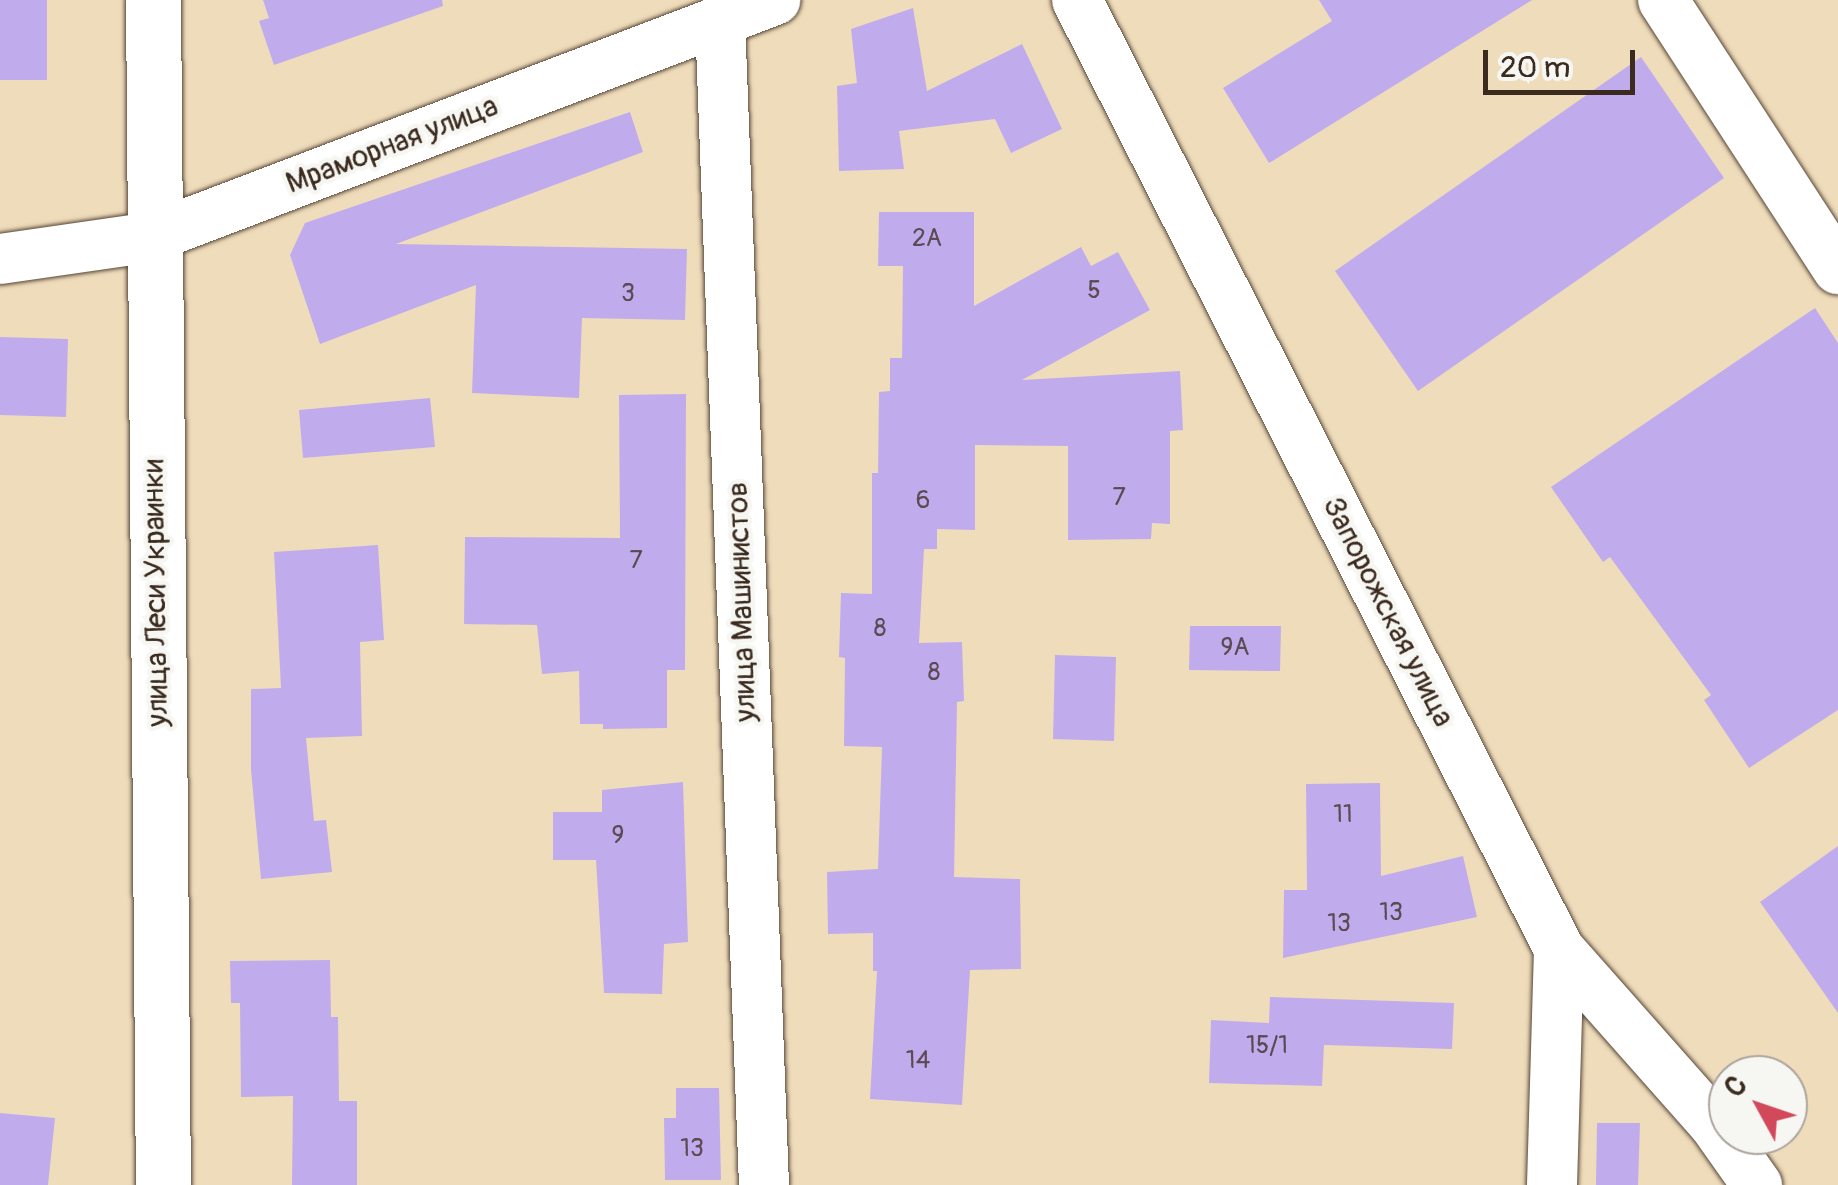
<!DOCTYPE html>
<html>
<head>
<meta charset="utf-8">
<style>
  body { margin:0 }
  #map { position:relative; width:1838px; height:1185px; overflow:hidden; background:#efdcbb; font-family:Pangolin,sans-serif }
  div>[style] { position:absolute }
  .building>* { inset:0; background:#c0aced }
  .roads { filter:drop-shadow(0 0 2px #564536) drop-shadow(0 0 2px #564536) }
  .minor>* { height:50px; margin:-25px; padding:0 25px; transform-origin:25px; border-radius:25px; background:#fff }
  .major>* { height:55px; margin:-27.5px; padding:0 27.5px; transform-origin:27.5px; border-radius:27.5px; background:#fff }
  span { translate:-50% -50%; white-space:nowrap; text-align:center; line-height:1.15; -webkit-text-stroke:9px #f6f6f2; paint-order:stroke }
  .number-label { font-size:25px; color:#5c4a52 }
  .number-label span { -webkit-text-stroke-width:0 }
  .street-label { font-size:30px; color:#3b2a1e }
  .north { position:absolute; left:1708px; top:1055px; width:100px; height:100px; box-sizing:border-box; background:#f6f6f2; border:2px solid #aba49d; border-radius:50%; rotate:310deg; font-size:28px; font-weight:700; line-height:40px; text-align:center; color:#3b2a1e }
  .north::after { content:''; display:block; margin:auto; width:35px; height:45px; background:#d1495b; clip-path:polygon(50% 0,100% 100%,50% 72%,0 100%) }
  .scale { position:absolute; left:1483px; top:50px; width:152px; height:45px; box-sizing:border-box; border:5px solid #3b2a1e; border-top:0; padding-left:12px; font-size:30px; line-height:35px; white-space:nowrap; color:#3b2a1e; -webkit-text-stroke:8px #f6f6f2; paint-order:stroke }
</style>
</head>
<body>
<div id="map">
  <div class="building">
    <i style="clip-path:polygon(0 0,47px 0,47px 80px,0 80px)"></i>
    <i style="clip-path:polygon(263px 0,442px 0,443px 6px,274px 65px,259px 21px,269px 18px)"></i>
    <i style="clip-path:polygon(1319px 0,1532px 0,1269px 163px,1223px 88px,1332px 21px)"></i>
    <i style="clip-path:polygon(913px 8px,927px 91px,1022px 44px,1062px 129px,1011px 153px,995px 119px,899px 131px,904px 169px,839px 171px,837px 86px,857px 83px,851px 29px)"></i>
    <i style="clip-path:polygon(1641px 57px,1724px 178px,1418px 391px,1335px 271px)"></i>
    <i style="clip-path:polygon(630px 112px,643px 152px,396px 244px,687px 249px,685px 320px,582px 318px,579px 398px,472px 393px,476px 285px,320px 344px,290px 255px,305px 223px)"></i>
    <i style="clip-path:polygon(879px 212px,974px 212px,974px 306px,1081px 247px,1091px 266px,1118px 252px,1150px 310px,1022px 380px,1180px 371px,1183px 430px,1170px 431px,1170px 524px,1152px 523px,1151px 539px,1068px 540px,1068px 446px,975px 445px,975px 530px,937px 529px,937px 549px,924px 549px,919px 643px,962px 642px,964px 701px,957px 702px,954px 877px,1020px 879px,1021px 969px,970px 970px,962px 1105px,870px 1099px,877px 971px,873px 971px,873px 933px,828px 934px,827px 872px,878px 869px,882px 747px,844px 746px,845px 658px,839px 657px,841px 593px,872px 594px,872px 473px,878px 473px,879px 392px,890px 391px,890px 358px,902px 358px,903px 266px,878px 266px)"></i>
    <i style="clip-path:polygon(1815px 308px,1838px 343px,1838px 710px,1749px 768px,1704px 700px,1711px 695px,1610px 557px,1603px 562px,1551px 487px)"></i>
    <i style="clip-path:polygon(0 337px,68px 339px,66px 417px,0 415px)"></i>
    <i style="clip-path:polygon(686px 394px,685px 670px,667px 670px,667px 728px,603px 729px,603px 724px,580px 724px,579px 671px,542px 674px,537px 625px,464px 624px,465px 537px,620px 538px,619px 395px)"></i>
    <i style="clip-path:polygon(430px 398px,435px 447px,303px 458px,299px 410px)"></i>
    <i style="clip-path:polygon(378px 545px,384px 640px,360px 642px,362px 736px,306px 738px,314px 821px,326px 820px,332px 872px,261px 879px,251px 770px,251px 689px,281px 688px,274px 552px)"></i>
    <i style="clip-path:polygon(1190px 626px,1281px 626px,1280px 671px,1189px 670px)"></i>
    <i style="clip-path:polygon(1055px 655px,1116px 657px,1114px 741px,1053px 739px)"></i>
    <i style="clip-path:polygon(683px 782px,688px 942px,664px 944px,662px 994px,604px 993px,596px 860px,553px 860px,553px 812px,602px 812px,602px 790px)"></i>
    <i style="clip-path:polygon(1380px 783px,1381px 876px,1463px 856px,1477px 917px,1283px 958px,1284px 890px,1307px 890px,1306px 784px)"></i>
    <i style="clip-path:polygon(1838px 846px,1838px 1013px,1760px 902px)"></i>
    <i style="clip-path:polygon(330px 960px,331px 1017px,338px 1017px,339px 1101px,357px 1101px,357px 1185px,292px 1185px,293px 1096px,241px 1097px,240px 1003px,231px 1003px,230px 961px)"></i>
    <i style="clip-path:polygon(1270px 997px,1454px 1003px,1452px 1049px,1324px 1045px,1322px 1086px,1209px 1083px,1211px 1020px,1269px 1023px)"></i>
    <i style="clip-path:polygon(676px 1088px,719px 1088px,721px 1180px,665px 1180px,664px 1118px,676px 1118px)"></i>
    <i style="clip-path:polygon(0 1113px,55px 1118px,48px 1185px,0 1185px)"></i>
    <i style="clip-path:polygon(1597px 1123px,1640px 1123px,1638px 1185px,1596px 1185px)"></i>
  </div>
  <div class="roads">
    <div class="minor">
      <i style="left:1077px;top:0;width:1064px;rotate:63.07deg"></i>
      <i style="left:1559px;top:949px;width:234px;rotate:48.5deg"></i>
      <i style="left:1714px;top:1124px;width:75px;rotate:54.8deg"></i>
      <i style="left:1663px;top:0;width:321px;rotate:57deg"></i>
      <i style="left:720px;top:19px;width:1167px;rotate:87.84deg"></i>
      <i style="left:0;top:259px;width:154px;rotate:-8.2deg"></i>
      <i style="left:152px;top:237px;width:667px;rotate:-20.83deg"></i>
      <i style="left:1552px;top:1185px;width:236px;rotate:-88.3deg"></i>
    </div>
    <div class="major">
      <i style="left:153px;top:0;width:1185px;rotate:89.52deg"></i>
    </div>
  </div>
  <div class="number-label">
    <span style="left:927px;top:239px">2А</span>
    <span style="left:1094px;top:291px">5</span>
    <span style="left:628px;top:294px">3</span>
    <span style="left:1119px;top:498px">7</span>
    <span style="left:923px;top:501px">6</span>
    <span style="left:636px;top:561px">7</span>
    <span style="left:880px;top:629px">8</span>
    <span style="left:1235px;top:648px">9А</span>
    <span style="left:934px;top:673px">8</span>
    <span style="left:1343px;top:815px">11</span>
    <span style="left:618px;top:836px">9</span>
    <span style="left:1391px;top:913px">13</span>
    <span style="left:1339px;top:924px">13</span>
    <span style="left:1267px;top:1046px">15/1</span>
    <span style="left:918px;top:1061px">14</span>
    <span style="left:692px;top:1149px">13</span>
  </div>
  <div class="street-label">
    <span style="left:392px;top:145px;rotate:-21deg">Мраморная улица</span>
    <span style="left:156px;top:593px;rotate:-91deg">улица Леси Украинки</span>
    <span style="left:742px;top:602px;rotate:-92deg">улица Машинистов</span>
    <span style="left:1388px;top:612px;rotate:63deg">Запорожская улица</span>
  </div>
  <div class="north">С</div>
  <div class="scale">20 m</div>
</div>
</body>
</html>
